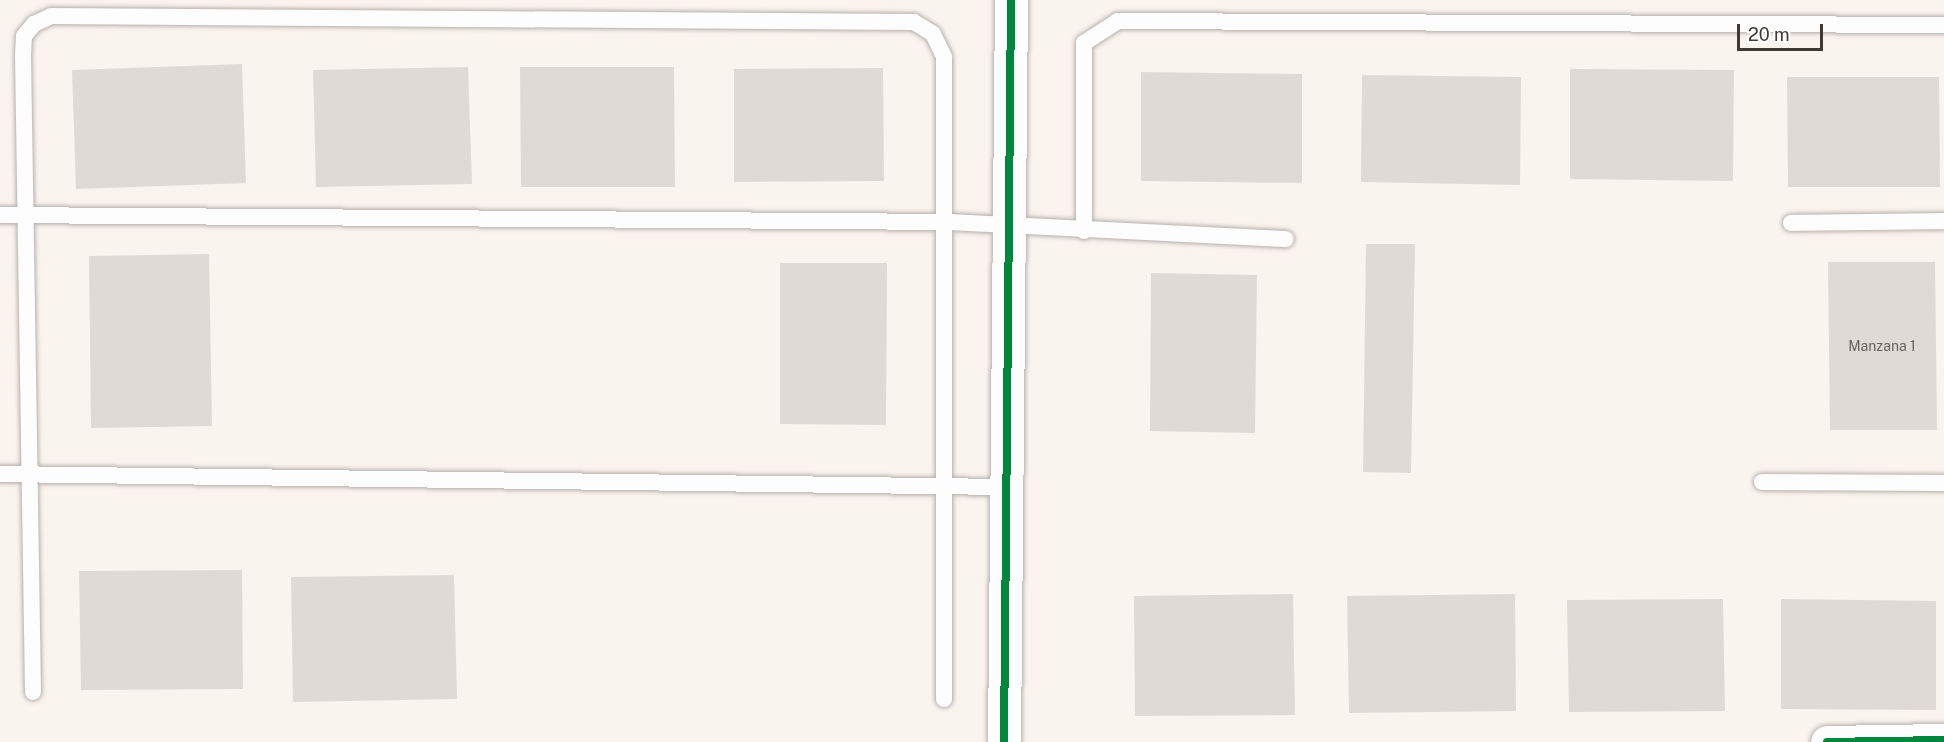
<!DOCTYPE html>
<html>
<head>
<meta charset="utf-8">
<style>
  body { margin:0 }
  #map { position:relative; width:1944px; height:742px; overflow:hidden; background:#faf4ef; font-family:"Public Sans",sans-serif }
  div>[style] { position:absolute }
  .building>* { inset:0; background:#dfdad5 }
  .roads { filter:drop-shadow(0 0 2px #b6b1ac) drop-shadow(0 0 2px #b6b1ac) }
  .service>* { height:16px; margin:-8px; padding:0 8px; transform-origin:8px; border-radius:8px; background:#fefdfd }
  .minor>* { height:33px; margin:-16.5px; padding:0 16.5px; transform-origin:16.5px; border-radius:16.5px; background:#fefdfd }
  .cycleway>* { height:8px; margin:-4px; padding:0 4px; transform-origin:4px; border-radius:4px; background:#00873e }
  span { translate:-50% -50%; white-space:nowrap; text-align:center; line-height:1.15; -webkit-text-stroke:5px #fff; paint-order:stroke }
  .number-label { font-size:14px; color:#69635d }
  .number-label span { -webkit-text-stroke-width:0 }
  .scale { position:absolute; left:1737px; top:24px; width:86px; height:27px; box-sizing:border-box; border:3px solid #3f3933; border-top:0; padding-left:8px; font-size:18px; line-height:21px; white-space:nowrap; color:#3f3933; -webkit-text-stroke:4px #fff; paint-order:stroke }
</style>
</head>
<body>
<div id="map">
  <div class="building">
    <i style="clip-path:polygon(242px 64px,246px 183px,76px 189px,72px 70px)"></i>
    <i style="clip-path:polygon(468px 67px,472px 184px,316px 187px,313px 70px)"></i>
    <i style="clip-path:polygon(520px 67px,674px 67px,675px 187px,521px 187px)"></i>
    <i style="clip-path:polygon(883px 68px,884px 181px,734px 182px,734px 69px)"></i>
    <i style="clip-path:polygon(1570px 69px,1734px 70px,1733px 181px,1570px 179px)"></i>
    <i style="clip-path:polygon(1141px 72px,1302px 74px,1302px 183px,1141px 181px)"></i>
    <i style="clip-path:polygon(1362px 75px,1521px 77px,1520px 185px,1361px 182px)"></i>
    <i style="clip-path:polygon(1787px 77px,1939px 77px,1940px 187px,1788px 187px)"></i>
    <i style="clip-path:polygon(1366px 244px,1415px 244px,1411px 473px,1363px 472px)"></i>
    <i style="clip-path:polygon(209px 254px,212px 426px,91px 428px,89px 256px)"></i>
    <i style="clip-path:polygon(1828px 262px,1935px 262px,1937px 430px,1830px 430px)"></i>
    <i style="clip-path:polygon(780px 263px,887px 263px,886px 425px,780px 424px)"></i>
    <i style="clip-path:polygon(1151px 273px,1257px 275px,1255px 433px,1150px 431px)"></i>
    <i style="clip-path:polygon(242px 570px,243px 689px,81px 690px,79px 571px)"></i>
    <i style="clip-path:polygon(454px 575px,457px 699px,293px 702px,291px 577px)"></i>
    <i style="clip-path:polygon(1293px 594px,1295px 715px,1135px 716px,1134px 596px)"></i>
    <i style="clip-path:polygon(1515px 594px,1516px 711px,1349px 713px,1347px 596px)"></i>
    <i style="clip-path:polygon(1723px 599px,1725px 711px,1569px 712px,1567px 600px)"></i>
    <i style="clip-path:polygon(1781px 599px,1936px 601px,1936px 710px,1781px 709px)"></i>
  </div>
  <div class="roads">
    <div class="service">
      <i style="left:0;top:215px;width:947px;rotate:0.42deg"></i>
      <i style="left:947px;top:222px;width:339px;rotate:2.9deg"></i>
      <i style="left:1791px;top:223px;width:153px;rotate:-0.7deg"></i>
      <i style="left:1084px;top:231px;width:188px;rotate:-90deg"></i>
      <i style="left:1084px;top:43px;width:40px;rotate:-32.9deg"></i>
      <i style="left:1118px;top:21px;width:826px;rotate:0.28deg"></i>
      <i style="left:0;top:474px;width:1006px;rotate:0.74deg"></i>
      <i style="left:1762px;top:482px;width:182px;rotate:0.3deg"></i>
      <i style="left:33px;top:692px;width:637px;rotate:-90.9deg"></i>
      <i style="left:23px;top:55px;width:19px;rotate:-87deg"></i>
      <i style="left:24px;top:36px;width:16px;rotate:-50deg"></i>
      <i style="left:34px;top:24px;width:19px;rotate:-25deg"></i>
      <i style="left:51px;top:16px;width:863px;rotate:0.4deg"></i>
      <i style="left:914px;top:22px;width:22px;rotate:32deg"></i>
      <i style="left:933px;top:34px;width:25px;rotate:64deg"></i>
      <i style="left:944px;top:57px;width:642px;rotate:90deg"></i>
    </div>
    <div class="minor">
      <i style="left:1004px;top:742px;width:742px;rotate:-89.46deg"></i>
      <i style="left:1827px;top:742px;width:117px;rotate:-1deg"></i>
    </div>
  </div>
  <div class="cycleway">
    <i style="left:1004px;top:742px;width:742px;rotate:-89.46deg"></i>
    <i style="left:1827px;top:742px;width:117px;rotate:-1deg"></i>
  </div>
  <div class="number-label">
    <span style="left:1882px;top:346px">Manzana 1</span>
  </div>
  <div class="scale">20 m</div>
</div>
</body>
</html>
